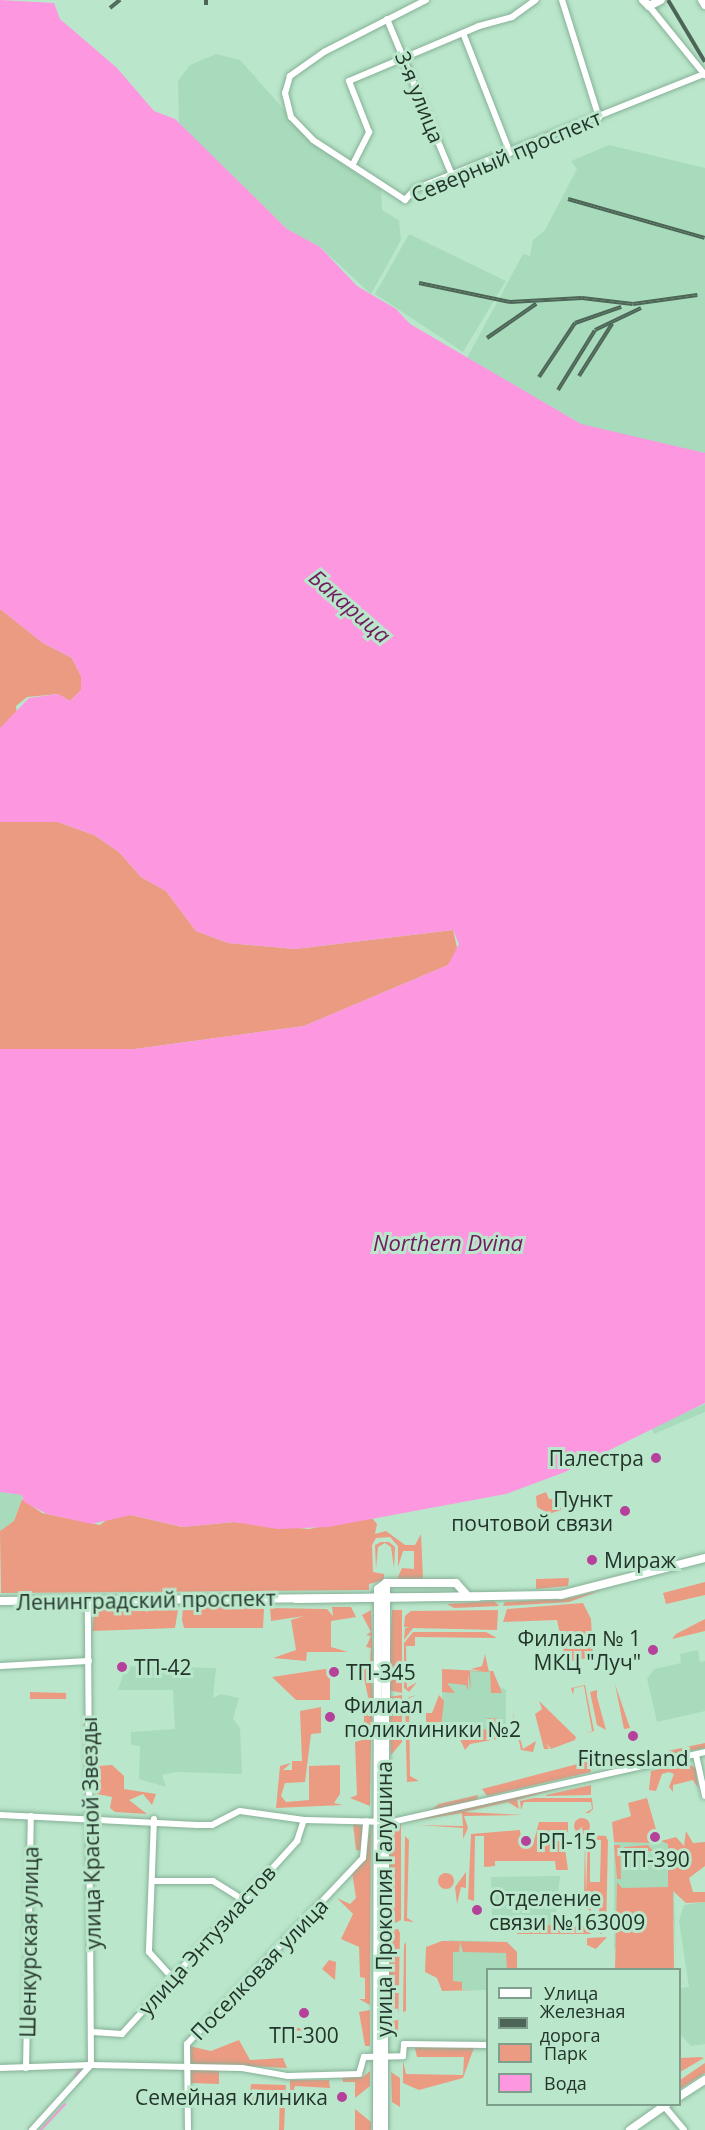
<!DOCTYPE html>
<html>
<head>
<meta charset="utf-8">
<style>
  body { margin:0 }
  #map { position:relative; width:705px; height:2130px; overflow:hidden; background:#bae7cb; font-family:"Open Sans",sans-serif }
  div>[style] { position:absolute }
  .built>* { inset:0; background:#a8dbbc }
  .green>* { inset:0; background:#eb9b82 }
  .round { border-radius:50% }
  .water>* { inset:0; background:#fc97e0 }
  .stream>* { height:1.5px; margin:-0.75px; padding:0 0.75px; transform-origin:0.75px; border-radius:0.75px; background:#fc97e0 }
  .roads { filter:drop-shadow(0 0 2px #86b097) drop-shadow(0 0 2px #86b097) }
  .minor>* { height:6px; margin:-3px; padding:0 3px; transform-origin:3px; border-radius:3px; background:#fff }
  .major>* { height:8px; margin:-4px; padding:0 4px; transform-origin:4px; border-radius:4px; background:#fff }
  .rail>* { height:4px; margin-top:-2px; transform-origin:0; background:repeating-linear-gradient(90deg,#bae7cb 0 4.5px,#4c6556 0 9px); box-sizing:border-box; border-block:2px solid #4c6556 }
  .dots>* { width:16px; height:16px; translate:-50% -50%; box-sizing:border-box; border:3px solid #bae7cb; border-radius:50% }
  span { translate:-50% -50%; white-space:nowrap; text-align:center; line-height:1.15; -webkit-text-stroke:6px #bae7cb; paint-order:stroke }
  .street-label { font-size:21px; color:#23342a }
  .poi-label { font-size:21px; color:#23342a }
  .right { translate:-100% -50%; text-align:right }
  .left { translate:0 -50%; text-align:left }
  .water-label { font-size:22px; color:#721a5f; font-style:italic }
  .legend { position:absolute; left:486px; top:1968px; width:195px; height:138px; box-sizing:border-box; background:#bae7cb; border:2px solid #7e9f8b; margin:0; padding:8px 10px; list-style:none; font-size:18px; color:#23342a }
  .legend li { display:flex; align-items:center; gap:12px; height:30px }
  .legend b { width:30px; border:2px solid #7e9f8b }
</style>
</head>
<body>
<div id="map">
  <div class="built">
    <i style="clip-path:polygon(216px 54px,240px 60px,316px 146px,381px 190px,382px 210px,399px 220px,401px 240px,371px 294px,320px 247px,287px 229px,179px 125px,178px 81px,190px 65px)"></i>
    <i style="clip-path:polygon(609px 145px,705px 168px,705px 453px,591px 430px,467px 358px,523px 254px,530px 256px,533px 240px,545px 230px,577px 169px,571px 161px)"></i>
    <i style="clip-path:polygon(409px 234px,506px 281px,463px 352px,375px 294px)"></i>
    <i style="clip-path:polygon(705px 1404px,705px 1412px,654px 1434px,651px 1427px)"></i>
    <i style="clip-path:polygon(0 1492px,23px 1495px,14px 1521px,0 1531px)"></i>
    <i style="clip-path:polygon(698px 1650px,700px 1662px,705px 1661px,705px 1711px,657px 1722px,647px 1679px,654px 1669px,681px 1663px,680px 1654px)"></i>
    <i style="clip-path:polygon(126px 1666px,216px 1668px,213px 1698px,221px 1694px,239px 1698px,233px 1719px,240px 1728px,242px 1774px,176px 1772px,162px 1775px,166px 1787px,139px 1779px,140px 1746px,131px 1745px,131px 1732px,175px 1729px,173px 1690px,118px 1690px)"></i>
    <i style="clip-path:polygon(443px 1671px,493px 1671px,494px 1683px,506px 1690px,506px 1737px,460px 1736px,460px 1729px,441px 1727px)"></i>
    <i style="clip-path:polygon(614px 1838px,673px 1841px,676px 1969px,674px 1921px,614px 1948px,614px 1969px)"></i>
    <i style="clip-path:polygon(560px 1876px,555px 1925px,515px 1926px,514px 1917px,492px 1916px,491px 1877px)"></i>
    <i style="clip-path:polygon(705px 1902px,705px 2044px,691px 2046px,680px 2034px,680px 1988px,689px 1987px,679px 1921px,684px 1905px)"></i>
    <i style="clip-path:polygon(450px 1940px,507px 1942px,517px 1952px,517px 1969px,488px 1970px,487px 1990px,442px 1990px,441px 1949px)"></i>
  </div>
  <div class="green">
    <i style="clip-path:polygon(0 609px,43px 643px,72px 658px,81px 676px,81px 690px,70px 701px,58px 694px,27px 697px,16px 706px,17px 716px,0 728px)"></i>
    <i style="clip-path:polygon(0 822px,58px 822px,94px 835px,119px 852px,141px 877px,166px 891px,196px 931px,228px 943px,295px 949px,453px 930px,458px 952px,448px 965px,304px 1026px,135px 1049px,0 1049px)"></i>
    <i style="clip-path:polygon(546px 1492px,549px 1499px,558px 1499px,561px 1510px,549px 1514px,537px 1507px,536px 1496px)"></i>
    <i style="clip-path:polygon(22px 1499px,42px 1513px,100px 1525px,112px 1516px,131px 1515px,182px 1527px,234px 1522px,309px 1529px,371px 1517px,377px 1524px,375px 1534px,386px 1531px,405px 1545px,415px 1545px,421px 1534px,423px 1579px,397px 1579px,402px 1568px,414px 1569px,414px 1551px,403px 1551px,398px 1567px,398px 1546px,390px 1537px,376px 1538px,372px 1545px,373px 1572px,384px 1574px,384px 1580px,369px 1584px,369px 1590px,1px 1593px,0 1531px,14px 1521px)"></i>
    <i style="clip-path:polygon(381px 1542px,389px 1542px,395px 1547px,394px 1568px,391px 1547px,385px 1543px,378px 1547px,376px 1569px,375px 1545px)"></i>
    <i style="clip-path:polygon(569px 1578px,568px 1586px,536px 1589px,536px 1579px)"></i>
    <i style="clip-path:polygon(705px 1582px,705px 1595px,666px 1604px,663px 1593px)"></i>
    <i style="clip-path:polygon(602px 1590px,569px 1602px,503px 1606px,505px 1602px,566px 1599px)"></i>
    <i style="clip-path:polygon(494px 1601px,499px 1606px,454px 1608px,447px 1604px)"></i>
    <i style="clip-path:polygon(583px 1603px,591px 1619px,593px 1657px,566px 1662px,557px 1620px,503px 1622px,507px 1609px)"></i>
    <i style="clip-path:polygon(259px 1605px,264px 1608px,263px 1628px,184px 1628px,182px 1620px,183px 1606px)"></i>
    <i style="clip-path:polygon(95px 1606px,140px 1607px,147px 1612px,151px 1608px,178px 1610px,175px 1628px,92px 1631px)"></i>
    <i style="clip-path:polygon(332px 1607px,351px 1607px,356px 1617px,331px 1621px,331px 1647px,348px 1652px,307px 1652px,306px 1661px,273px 1658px,296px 1650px,291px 1620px,304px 1616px,271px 1621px,270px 1608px,327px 1609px,333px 1616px)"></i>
    <i style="clip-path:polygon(371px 1610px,373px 1664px,370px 1664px,371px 1648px,366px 1647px,371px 1636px,366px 1635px,371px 1632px,362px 1615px)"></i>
    <i style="clip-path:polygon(392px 1610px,402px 1610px,402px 1693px,388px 1690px)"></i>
    <i style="clip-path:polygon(498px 1610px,497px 1630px,413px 1628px,404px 1640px,405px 1628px,411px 1627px,404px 1627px,405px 1616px,411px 1611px)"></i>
    <i style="clip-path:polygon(705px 1619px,705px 1631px,672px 1639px,676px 1634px)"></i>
    <i style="clip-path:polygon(413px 1632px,486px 1632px,497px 1638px,415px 1637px,415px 1646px,406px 1646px,407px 1688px,417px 1682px,409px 1692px,404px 1688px,404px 1643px)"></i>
    <i style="clip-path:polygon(485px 1654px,489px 1672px,470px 1671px,471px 1691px,468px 1674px,468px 1691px,466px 1685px,447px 1683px,455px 1693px,442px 1692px,442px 1669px,482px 1671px,471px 1669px,482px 1666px)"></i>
    <i style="clip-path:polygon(371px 1667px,373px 1701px,369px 1701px,362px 1669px)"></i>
    <i style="clip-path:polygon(325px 1669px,330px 1670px,330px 1700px,296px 1700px,272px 1677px)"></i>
    <i style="clip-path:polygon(490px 1671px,493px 1671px,502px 1693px,491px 1693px)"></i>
    <i style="clip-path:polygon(615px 1684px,630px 1728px,624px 1729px)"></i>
    <i style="clip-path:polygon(585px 1685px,594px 1731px,584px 1734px,592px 1731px,584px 1686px,574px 1688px,573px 1695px,571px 1688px)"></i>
    <i style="clip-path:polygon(597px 1690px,597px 1697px,606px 1730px,597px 1725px,590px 1692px)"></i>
    <i style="clip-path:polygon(30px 1692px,66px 1693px,66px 1699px,30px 1699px)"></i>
    <i style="clip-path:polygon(402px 1695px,402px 1742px,391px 1755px,388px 1697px)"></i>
    <i style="clip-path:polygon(417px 1695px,409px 1698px,410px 1776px,419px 1781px,407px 1782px,405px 1702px,409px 1697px)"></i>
    <i style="clip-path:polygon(439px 1695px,444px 1701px,441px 1727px,433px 1722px,426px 1728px,426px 1713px,432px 1713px)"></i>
    <i style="clip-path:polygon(539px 1701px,576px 1737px,575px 1740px,551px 1749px,546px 1743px,549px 1749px,544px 1749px,535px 1714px,542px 1709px)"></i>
    <i style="clip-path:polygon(321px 1707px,321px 1733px,311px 1734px,305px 1782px,285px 1783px,281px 1796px,286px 1802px,309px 1800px,309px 1766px,340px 1765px,340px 1794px,334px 1803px,343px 1805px,276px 1808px,280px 1766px,291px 1763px,283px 1770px,292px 1770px,292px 1761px,302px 1761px,300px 1711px)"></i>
    <i style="clip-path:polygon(512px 1709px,523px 1749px,536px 1741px,533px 1752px,521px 1750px)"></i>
    <i style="clip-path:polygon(372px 1710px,372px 1727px,364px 1730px,364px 1713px)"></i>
    <i style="clip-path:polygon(487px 1718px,500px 1719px,493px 1737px,503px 1738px,470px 1744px,465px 1750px,459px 1737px,469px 1737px,468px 1728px,492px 1730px)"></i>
    <i style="clip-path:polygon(369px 1738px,371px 1740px,370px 1806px,350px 1798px,357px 1795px,355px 1742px)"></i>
    <i style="clip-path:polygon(705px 1743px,705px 1748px,654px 1757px,654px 1754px)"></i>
    <i style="clip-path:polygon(589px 1761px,591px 1772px,487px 1796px,482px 1789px)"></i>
    <i style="clip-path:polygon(686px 1763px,696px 1768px,698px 1788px,693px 1780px,673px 1785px,673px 1792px,669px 1787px,674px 1774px,669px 1772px,662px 1774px,656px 1791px,649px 1790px,651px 1771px)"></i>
    <i style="clip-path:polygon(112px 1765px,124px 1776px,124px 1789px,156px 1794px,152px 1805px,143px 1794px,129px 1800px,147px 1814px,115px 1812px,110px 1808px,112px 1797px,97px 1794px,98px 1766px)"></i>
    <i style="clip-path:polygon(589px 1780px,517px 1800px,519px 1809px,508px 1802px,464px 1812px,523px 1815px,464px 1816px,468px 1828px,463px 1839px,463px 1828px,418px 1825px,463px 1826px,462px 1813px,407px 1822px)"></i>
    <i style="clip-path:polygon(591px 1785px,591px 1795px,546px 1796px,546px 1795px)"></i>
    <i style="clip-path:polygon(478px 1795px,477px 1800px,431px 1810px,439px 1804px)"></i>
    <i style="clip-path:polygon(534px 1798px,592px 1798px,593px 1809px,589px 1813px,585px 1813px,592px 1809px,591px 1802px,524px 1802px,521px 1810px,520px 1801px)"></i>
    <i style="clip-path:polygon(647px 1798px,657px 1833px,652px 1840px,657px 1843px,614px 1842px,612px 1822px,631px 1816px,628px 1803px)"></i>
    <i class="round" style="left:574px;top:1818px;width:16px;height:16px"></i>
    <i style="clip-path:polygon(363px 1822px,362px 1851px,356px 1850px,353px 1824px)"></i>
    <i style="clip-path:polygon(539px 1822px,568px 1822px,568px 1832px,556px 1833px,556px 1841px,564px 1841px,568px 1870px,556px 1870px,555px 1861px,495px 1861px,495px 1866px,484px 1867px,484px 1836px,475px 1836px,474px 1901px,468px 1899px,471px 1834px,520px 1830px,522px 1844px,533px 1844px)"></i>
    <i style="clip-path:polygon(371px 1823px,370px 2005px,359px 1999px,365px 1999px,365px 1978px,360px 1977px,359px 1947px,341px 1939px,353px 1914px,337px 1898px,350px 1904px,356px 1898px,352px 1872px,366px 1854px)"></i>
    <i style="clip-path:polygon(401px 1823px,401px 1920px,391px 1925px,388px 1828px)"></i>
    <i style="clip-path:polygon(686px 1831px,693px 1843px,705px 1842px,705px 1866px,689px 1878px,693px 1892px,705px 1892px,705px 1902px,686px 1903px,673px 1891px,674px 1969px,615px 1969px,617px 1882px,622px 1888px,668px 1887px,668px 1844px,661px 1841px,676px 1837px,684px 1846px)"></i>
    <i style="clip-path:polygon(evenodd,585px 1835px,586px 1895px,588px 1835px,606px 1836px,608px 1841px,606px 1932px,600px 1934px,599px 1905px,591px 1905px,591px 1911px,571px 1900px,571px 1895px,584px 1895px,585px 1835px,590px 1840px,601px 1840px,600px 1882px,590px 1882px,590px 1840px)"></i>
    <i style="clip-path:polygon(405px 1836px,409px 1840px,407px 1918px,414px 1922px,404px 1921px)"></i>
    <i style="clip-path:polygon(614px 1845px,620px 1845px,621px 1879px,617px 1879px)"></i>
    <i style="clip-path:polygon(648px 1845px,653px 1851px,627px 1851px,627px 1864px,623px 1862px,624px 1847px)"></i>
    <i style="clip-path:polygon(466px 1872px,466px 1888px,461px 1887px,457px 1904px,455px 1887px)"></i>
    <i class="round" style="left:438px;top:1873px;width:16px;height:16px"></i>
    <i style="clip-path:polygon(558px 1918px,570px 1919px,573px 1927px,588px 1926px,591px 1934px,517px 1934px,515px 1926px,555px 1925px)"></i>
    <i style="clip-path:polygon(398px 1929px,400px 1933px,398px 2036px,390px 2021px,398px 2020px,399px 2009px,391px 2008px,388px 1992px,388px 1930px)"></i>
    <i style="clip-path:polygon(607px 1937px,596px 1949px,587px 1945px,587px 1938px)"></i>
    <i style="clip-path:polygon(442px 1941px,507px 1942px,517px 1952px,517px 1969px,507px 1969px,506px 1953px,463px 1952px,460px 1942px,459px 1952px,453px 1952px,453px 1981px,462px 1982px,462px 1990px,479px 1990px,442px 1991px,437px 1978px,425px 1972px,426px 1947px)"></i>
    <i style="clip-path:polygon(406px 1942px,406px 2011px,403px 2012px,404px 1945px)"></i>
    <i style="clip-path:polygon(329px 1960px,336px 1962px,335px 1980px,322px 1969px)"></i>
    <i style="clip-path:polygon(370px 2010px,370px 2046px,365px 2046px,359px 2012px)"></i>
    <i style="clip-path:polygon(286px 2028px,328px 2028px,331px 2030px,285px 2031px,287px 2047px,282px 2041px,282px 2030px)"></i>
    <i style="clip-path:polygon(239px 2040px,250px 2060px,283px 2058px,287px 2068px,229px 2065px,219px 2070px,219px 2084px,191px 2083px,189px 2046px,211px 2051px)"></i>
    <i style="clip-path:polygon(414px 2044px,475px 2045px,463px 2078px,419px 2090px,403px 2083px,403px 2061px,406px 2074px,463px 2075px,464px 2057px,417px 2057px)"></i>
    <i style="clip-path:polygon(680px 2058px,700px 2057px,704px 2058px,680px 2072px)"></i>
    <i style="clip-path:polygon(705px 2063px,705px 2073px,680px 2089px,680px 2080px)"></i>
    <i style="clip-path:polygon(370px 2071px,370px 2086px,355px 2098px,355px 2082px,343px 2082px,342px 2076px,363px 2077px)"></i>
    <i style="clip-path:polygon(391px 2072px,400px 2078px,400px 2107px,392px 2102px)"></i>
    <i style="clip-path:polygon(290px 2080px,329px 2080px,330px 2088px,295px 2086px,290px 2102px)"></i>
    <i style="clip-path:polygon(251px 2084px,286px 2085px,284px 2130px,279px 2130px,280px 2091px,252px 2089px,255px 2103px,250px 2099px)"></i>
    <i style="clip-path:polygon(355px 2109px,371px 2122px,371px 2130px,355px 2130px)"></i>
  </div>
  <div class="water">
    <i style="clip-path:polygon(0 0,54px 3px,60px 19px,117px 68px,154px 111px,175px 119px,287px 229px,320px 247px,357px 286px,396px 309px,410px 324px,581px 424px,705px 453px,705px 1403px,565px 1472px,506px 1494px,328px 1527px,278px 1529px,233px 1522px,183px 1527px,131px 1515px,92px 1524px,47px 1514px,24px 1502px,22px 1495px,0 1492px,0 1049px,135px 1049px,304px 1026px,448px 965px,459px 944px,453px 930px,295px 949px,228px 943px,196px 931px,166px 891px,141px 877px,119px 852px,94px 835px,58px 822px,0 822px,0 728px,29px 698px,58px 694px,70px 701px,81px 690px,81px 676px,72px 658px,43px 643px,0 609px)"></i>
  </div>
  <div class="stream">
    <i style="left:75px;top:2076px;width:10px;rotate:-53deg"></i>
    <i style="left:41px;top:2130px;width:35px;rotate:-47deg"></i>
  </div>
  <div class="roads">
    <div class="minor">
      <i style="left:426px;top:0;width:114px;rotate:153deg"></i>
      <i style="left:324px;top:52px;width:42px;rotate:144.8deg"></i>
      <i style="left:290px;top:76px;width:18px;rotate:106deg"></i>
      <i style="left:285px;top:93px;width:25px;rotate:76deg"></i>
      <i style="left:291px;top:117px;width:32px;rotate:46deg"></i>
      <i style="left:313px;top:140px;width:110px;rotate:33.1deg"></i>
      <i style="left:405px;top:200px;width:15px;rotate:-48deg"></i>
      <i style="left:415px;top:189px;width:311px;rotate:-21.7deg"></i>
      <i style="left:562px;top:0;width:123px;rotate:72.5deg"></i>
      <i style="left:649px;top:6px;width:89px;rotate:50.9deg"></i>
      <i style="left:387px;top:19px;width:169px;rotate:67.4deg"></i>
      <i style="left:463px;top:33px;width:129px;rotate:68.6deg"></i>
      <i style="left:353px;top:164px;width:36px;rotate:-63deg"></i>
      <i style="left:369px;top:132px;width:55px;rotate:-111.4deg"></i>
      <i style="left:349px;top:81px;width:141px;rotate:-22.9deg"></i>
      <i style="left:479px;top:26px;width:34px;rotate:-15deg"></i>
      <i style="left:512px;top:17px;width:29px;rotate:-36deg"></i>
      <i style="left:0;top:1666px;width:89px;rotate:-3.2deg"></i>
      <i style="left:696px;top:1755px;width:42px;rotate:77.6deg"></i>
      <i style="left:0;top:1815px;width:197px;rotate:2.9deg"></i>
      <i style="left:197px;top:1825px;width:15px"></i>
      <i style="left:212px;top:1825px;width:31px;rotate:-27deg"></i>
      <i style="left:240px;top:1811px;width:65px;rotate:8deg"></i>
      <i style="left:304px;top:1820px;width:88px;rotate:1.3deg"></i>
      <i style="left:392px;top:1822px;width:321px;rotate:-12.6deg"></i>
      <i style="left:154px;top:1819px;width:133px;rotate:92.2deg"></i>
      <i style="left:149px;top:1952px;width:36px;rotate:48deg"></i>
      <i style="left:152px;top:1881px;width:61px"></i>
      <i style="left:213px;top:1881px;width:36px;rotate:32deg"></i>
      <i style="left:93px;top:2032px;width:29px;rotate:4deg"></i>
      <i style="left:122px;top:2034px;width:261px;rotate:-47.8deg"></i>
      <i style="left:297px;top:1841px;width:22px;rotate:-72deg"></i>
      <i style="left:0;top:2068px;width:91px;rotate:-1.9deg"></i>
      <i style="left:91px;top:2065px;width:151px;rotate:1.1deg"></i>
      <i style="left:242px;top:2068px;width:47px;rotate:9.9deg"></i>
      <i style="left:288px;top:2076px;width:71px;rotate:-1.6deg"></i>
      <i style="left:359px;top:2074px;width:18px;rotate:-74deg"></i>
      <i style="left:364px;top:2057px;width:39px;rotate:-1deg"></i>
      <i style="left:403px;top:2056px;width:12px;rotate:-85deg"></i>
      <i style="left:404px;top:2044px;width:84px;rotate:0.7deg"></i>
      <i style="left:26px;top:2068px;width:252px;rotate:-88.9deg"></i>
      <i style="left:664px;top:2106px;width:31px;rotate:50deg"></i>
      <i style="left:32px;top:2130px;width:88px;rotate:-47.8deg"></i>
      <i style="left:91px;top:2065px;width:465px;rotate:-90.4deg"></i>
      <i style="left:188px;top:2130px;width:86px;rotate:-90.7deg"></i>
      <i style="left:187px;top:2044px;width:256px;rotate:-46.6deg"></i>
      <i style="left:363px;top:1858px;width:37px;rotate:-85deg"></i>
    </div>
    <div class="major">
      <i style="left:643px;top:0;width:8px;rotate:45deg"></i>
      <i style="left:649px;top:6px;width:13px;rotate:-27deg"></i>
      <i style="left:702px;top:0;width:6px;rotate:59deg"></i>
      <i style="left:296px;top:1599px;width:265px;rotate:-0.9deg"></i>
      <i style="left:561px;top:1595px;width:149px;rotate:-14.4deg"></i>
      <i style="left:0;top:1601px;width:478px;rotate:-0.5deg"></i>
      <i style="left:680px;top:2096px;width:30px;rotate:-33deg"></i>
      <i style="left:377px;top:2130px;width:541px;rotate:-89.89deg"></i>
      <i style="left:378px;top:1589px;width:10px;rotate:-37deg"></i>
      <i style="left:386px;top:1583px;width:70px"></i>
      <i style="left:456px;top:1583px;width:15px;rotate:48deg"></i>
      <i style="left:384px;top:2130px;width:547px;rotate:-89.79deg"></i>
      <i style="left:630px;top:2130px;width:45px;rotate:-35.1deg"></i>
    </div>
  </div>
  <div class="rail">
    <i style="left:206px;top:0;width:5px;rotate:90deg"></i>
    <i style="left:668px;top:0;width:72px;rotate:59.2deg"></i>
    <i style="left:110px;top:8px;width:13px;rotate:-39deg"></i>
    <i style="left:568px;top:199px;width:142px;rotate:15.9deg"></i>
    <i style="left:419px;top:283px;width:93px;rotate:11.8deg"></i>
    <i style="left:510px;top:302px;width:72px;rotate:-3.2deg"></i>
    <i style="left:582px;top:298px;width:51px;rotate:6.7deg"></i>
    <i style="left:633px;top:304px;width:65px;rotate:-8deg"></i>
    <i style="left:487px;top:338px;width:60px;rotate:-34.8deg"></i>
    <i style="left:579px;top:376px;width:62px;rotate:-57.6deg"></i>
    <i style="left:539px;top:377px;width:65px;rotate:-56.3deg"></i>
    <i style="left:575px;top:323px;width:49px;rotate:-19.2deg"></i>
    <i style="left:558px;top:390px;width:70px;rotate:-58.3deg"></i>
    <i style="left:595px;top:330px;width:51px;rotate:-25.6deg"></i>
  </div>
  <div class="dots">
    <i style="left:656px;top:1458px;background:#b5419a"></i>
    <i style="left:625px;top:1511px;background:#b5419a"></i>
    <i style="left:592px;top:1560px;background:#b5419a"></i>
    <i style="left:653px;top:1650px;background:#b5419a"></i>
    <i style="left:122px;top:1667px;background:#b5419a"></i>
    <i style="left:334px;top:1672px;background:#b5419a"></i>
    <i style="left:330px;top:1717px;background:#b5419a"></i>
    <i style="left:633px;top:1736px;background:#b5419a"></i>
    <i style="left:655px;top:1837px;background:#b5419a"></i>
    <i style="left:526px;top:1841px;background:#b5419a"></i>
    <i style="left:477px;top:1910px;background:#b5419a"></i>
    <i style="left:304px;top:2013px;background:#b5419a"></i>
    <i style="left:342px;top:2097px;background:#b5419a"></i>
  </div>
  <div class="street-label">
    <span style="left:420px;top:97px;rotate:68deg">3-я улица</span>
    <span style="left:506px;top:156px;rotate:-23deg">Северный проспект</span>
    <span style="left:146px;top:1600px;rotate:-1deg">Ленинградский проспект</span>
    <span style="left:91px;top:1833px;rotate:-91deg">улица Красной Звезды</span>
    <span style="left:384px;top:1899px;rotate:-90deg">улица Прокопия Галушина</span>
    <span style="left:207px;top:1940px;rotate:-48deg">улица Энтузиастов</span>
    <span style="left:29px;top:1942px;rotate:-89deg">Шенкурская улица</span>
    <span style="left:259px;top:1969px;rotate:-46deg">Поселковая улица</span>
  </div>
  <div class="poi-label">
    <span class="right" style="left:644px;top:1458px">Палестра</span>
    <span class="right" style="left:613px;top:1511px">Пункт<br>почтовой связи</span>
    <span class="left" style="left:604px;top:1560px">Мираж</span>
    <span class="right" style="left:641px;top:1650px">Филиал № 1<br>МКЦ "Луч"</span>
    <span class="left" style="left:134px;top:1667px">ТП-42</span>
    <span class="left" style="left:346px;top:1672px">ТП-345</span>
    <span class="left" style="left:344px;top:1717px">Филиал<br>поликлиники №2</span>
    <span style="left:633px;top:1758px">Fitnessland</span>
    <span class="left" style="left:538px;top:1841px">РП-15</span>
    <span style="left:655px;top:1859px">ТП-390</span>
    <span class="left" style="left:489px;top:1910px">Отделение<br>связи №163009</span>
    <span style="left:304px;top:2035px">ТП-300</span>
    <span class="right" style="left:328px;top:2097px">Семейная клиника</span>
  </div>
  <div class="water-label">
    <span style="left:350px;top:606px;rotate:41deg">Бакарица</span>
    <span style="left:448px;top:1243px">Northern Dvina</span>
  </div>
  <ul class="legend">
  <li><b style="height:8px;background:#fff"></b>Улица</li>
  <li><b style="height:8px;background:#4c6556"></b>Железная дорога</li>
  <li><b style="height:16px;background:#eb9b82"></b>Парк</li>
  <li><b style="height:16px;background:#fc97e0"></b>Вода</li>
  </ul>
</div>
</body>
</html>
